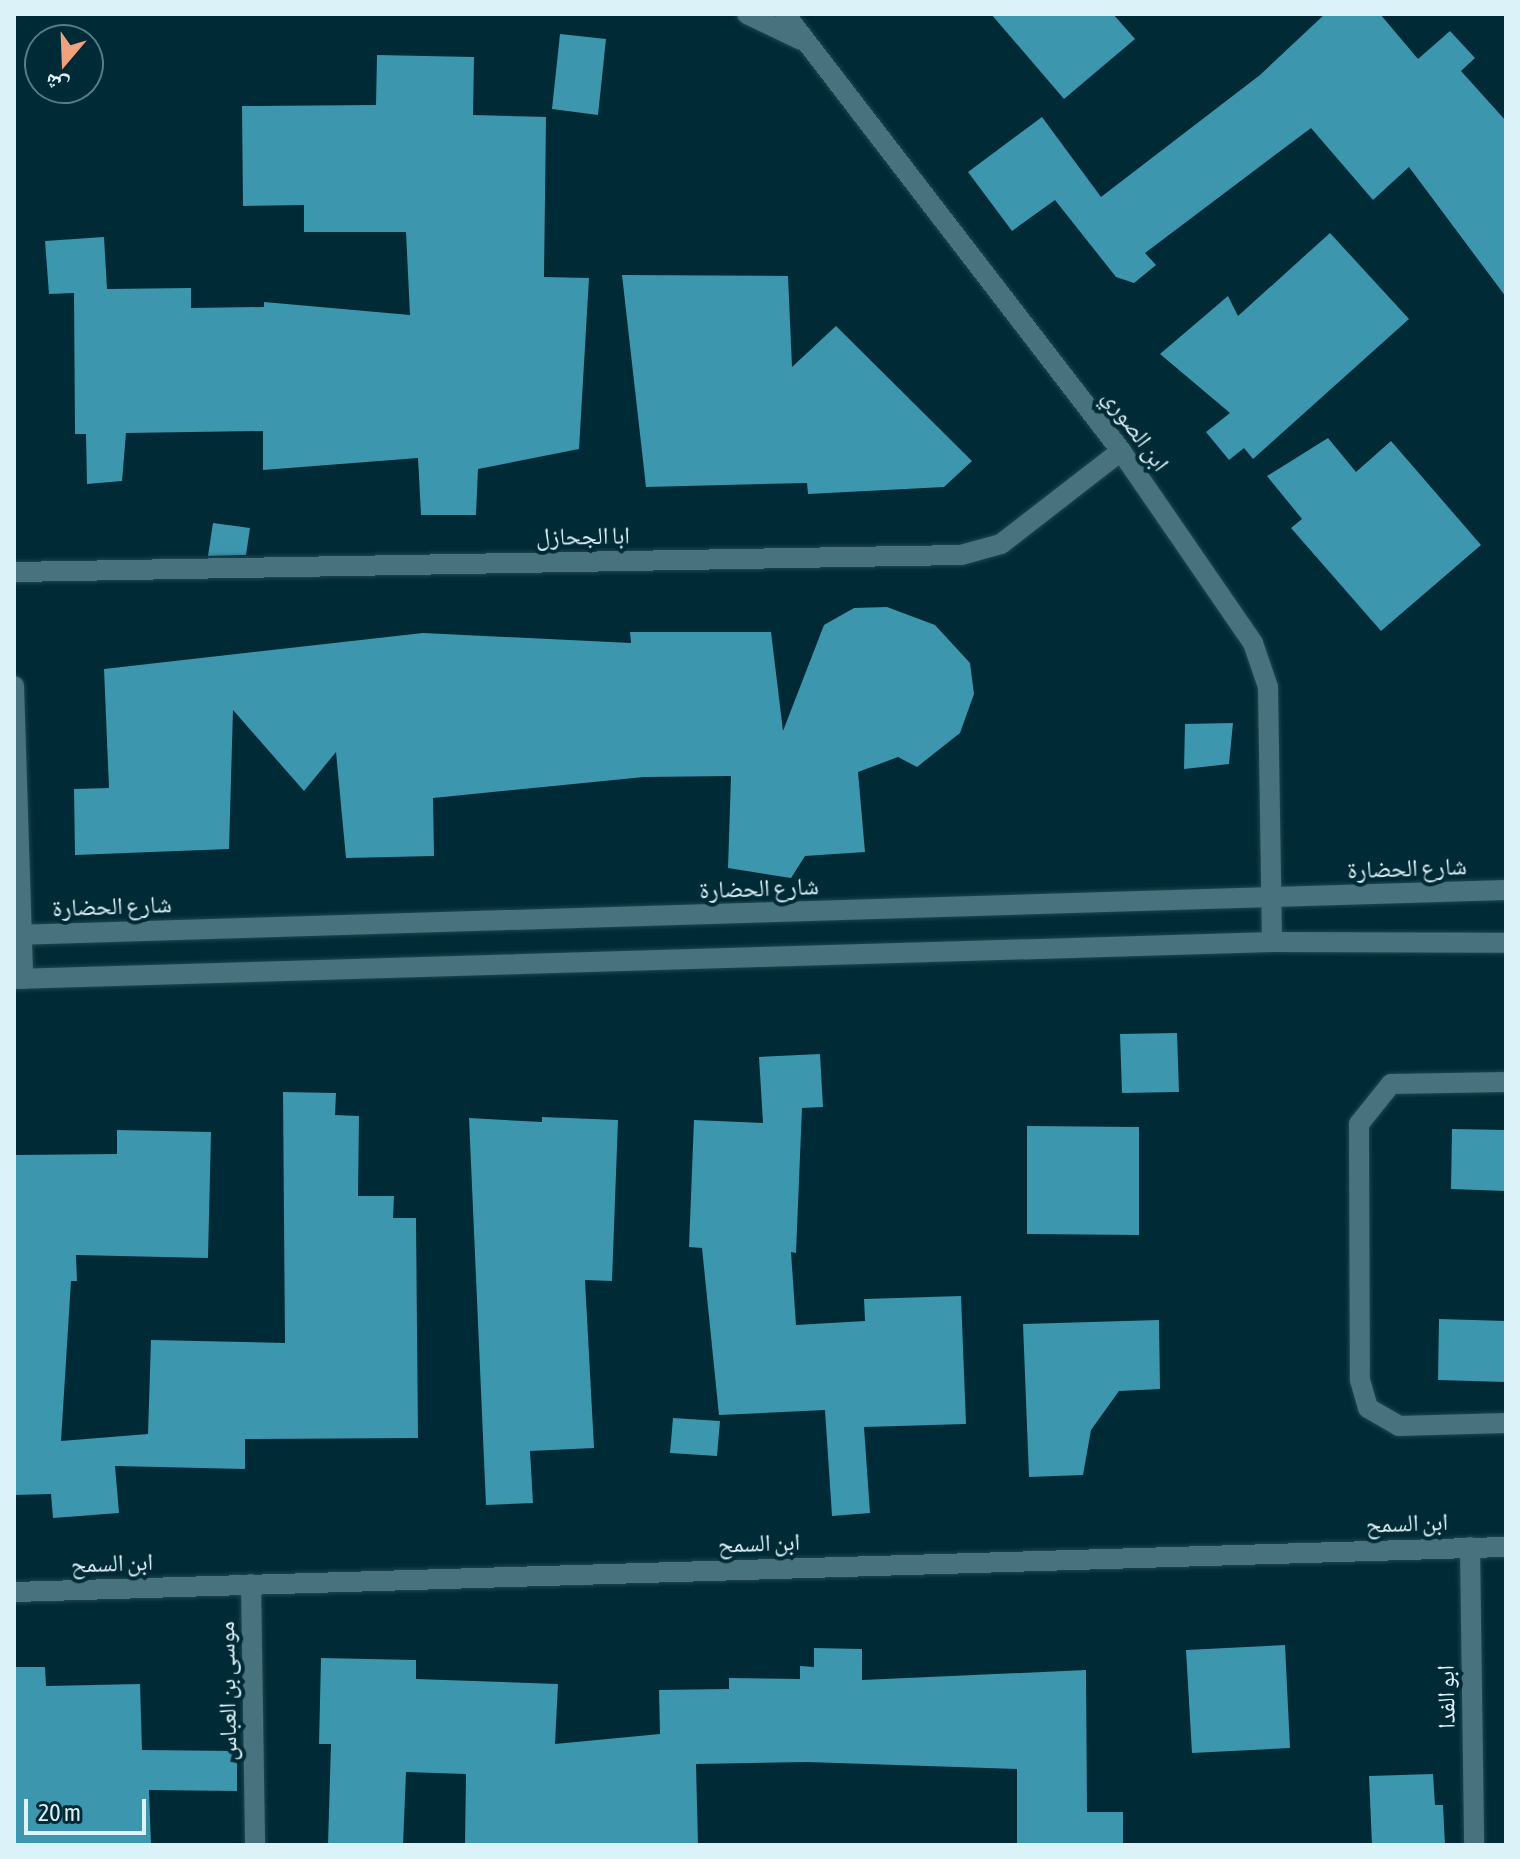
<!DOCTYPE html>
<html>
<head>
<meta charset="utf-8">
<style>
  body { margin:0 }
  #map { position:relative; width:1520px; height:1859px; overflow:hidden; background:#002a35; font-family:"Asap Condensed","Noto Naskh Arabic",sans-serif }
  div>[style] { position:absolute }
  .building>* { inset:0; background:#3c96ae }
  .roads { filter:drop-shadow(0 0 2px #1f4650) drop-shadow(0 0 2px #1f4650) }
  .minor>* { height:20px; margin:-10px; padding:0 10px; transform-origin:10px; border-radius:10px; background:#47727e }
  span { translate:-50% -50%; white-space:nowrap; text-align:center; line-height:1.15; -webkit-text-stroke:8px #002a35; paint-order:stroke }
  .street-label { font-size:24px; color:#dcf2f9 }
  .frame { position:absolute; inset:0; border:16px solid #dcf2f9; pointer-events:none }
  .north { position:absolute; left:24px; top:24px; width:80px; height:80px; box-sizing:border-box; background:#002a35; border:2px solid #587a83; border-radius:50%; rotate:199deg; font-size:22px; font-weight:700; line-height:32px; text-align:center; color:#dcf2f9 }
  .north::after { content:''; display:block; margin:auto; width:28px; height:36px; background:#f2a17e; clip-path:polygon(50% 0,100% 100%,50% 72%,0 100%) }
  .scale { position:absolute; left:24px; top:1799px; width:122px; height:36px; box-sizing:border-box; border:4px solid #dcf2f9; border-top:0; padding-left:10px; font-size:24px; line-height:28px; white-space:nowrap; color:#dcf2f9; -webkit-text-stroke:6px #002a35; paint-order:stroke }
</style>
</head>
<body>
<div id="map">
  <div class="building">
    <i style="clip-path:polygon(991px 14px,1113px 14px,1135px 39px,1064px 99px)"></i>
    <i style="clip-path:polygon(1325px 14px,1380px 14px,1418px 59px,1450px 31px,1475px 58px,1461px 71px,1506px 121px,1506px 297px,1409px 167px,1373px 200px,1311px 128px,1145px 253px,1156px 265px,1134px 283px,1116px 277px,1055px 200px,1012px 231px,968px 172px,1042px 117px,1101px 197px,1260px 75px)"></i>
    <i style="clip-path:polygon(560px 34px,606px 39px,598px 115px,552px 109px)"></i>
    <i style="clip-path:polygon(377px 55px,474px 57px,473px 115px,546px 117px,544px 277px,589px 278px,579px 449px,478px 469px,476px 515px,421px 515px,418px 458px,263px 470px,263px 431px,126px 433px,122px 481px,87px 484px,86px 434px,75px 434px,74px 293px,49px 294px,45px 241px,104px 237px,107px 289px,191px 288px,191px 308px,264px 307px,264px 302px,410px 315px,406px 232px,304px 232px,304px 205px,243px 206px,242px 106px,376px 105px)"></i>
    <i style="clip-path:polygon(1330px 233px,1409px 319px,1253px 459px,1244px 448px,1229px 460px,1206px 432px,1230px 413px,1160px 354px,1228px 296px,1238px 316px)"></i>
    <i style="clip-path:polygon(622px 275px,788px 276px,792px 367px,836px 326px,972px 461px,944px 487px,808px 494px,807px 483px,646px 487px)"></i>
    <i style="clip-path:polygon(1328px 438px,1356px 472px,1391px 441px,1481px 545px,1381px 631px,1291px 528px,1302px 519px,1267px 476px)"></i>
    <i style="clip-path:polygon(213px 523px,250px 528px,246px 555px,208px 556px)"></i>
    <i style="clip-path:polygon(887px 607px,935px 625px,970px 663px,974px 694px,960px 733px,917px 767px,898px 757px,858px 772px,865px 852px,805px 856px,791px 878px,728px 868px,731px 776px,644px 777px,433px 798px,434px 856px,346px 858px,336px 752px,304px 791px,233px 710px,229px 849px,75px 855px,74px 789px,109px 788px,104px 669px,423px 633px,631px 643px,630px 632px,771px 632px,783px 731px,824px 625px,854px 608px)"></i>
    <i style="clip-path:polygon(1233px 723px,1229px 764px,1184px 769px,1185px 724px)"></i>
    <i style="clip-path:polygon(1177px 1033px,1179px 1092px,1122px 1093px,1120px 1034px)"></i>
    <i style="clip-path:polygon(820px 1054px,823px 1107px,802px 1108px,796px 1253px,791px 1252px,796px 1325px,865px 1321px,864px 1299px,961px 1296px,966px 1424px,864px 1427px,870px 1513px,832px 1516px,825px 1410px,719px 1415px,702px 1248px,689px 1247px,694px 1120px,763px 1123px,759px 1057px)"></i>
    <i style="clip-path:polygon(283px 1092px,336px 1093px,335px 1115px,359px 1116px,358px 1196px,394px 1196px,393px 1218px,416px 1218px,418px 1438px,245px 1439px,245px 1469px,115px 1466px,119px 1513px,53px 1518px,51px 1494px,14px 1495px,14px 1155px,117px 1154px,117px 1130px,211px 1132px,208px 1258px,76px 1255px,77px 1281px,71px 1281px,61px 1441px,148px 1434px,151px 1340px,285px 1343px)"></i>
    <i style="clip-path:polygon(542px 1117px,618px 1120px,612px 1281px,585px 1280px,594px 1448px,530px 1451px,533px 1503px,486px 1505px,469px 1118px,542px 1122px)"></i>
    <i style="clip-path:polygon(1027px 1126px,1139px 1127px,1139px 1235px,1027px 1234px)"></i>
    <i style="clip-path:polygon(1452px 1129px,1506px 1130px,1506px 1191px,1451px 1189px)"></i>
    <i style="clip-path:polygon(1439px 1319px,1506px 1321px,1506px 1382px,1438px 1380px)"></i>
    <i style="clip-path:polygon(1159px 1320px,1160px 1389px,1119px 1391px,1091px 1430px,1083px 1475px,1029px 1477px,1023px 1324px)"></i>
    <i style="clip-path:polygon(673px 1418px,720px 1421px,717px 1456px,670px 1453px)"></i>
    <i style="clip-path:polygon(1285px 1645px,1290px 1748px,1192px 1753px,1186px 1650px)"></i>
    <i style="clip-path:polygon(814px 1648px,862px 1649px,862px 1680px,1086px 1670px,1087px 1812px,1123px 1812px,1123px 1845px,1017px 1845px,1017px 1769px,807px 1762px,696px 1764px,698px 1845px,465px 1845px,466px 1774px,406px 1772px,403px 1845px,328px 1845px,331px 1744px,319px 1744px,321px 1658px,416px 1660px,416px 1679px,558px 1684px,555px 1744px,660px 1734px,659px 1690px,729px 1689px,729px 1678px,800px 1679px,800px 1666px,814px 1667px)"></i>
    <i style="clip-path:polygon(14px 1667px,45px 1667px,46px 1686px,140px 1684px,142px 1750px,237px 1751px,237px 1791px,149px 1790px,151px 1845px,14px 1845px)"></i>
    <i style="clip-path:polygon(1433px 1774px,1435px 1805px,1443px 1805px,1445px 1845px,1372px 1845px,1369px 1776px)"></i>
  </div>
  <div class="roads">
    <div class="minor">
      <i style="left:747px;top:14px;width:60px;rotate:25.7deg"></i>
      <i style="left:785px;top:14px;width:551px;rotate:52.44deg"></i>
      <i style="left:1121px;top:451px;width:233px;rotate:55.5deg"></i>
      <i style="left:1253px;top:643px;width:46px;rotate:71.2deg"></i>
      <i style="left:1268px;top:687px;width:255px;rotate:89.1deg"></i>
      <i style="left:14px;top:572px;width:947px;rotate:-1.03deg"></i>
      <i style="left:961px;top:555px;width:41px;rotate:-15.4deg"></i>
      <i style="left:1001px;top:544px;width:152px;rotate:-37.8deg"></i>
      <i style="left:14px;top:686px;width:293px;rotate:88.2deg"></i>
      <i style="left:14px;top:935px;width:1493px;rotate:-1.73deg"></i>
      <i style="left:14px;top:979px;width:1259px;rotate:-1.68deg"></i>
      <i style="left:1272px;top:942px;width:234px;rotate:0.2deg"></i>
      <i style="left:1506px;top:1082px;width:115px;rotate:179deg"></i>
      <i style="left:1391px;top:1084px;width:51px;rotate:128.7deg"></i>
      <i style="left:1359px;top:1124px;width:256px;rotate:89.8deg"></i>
      <i style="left:1360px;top:1380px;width:29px;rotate:74deg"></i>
      <i style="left:1368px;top:1408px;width:36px;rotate:30deg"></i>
      <i style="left:1399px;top:1426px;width:107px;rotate:-1.6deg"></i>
      <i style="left:1470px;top:1547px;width:298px;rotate:89.2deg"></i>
      <i style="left:251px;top:1584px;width:261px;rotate:89.1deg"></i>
      <i style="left:14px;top:1592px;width:1493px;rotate:-1.73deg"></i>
    </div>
  </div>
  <div class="street-label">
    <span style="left:1136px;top:430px;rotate:54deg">ابن الصوري</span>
    <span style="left:583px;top:536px;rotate:-1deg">ابا الجحازل</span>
    <span style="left:1407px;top:868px;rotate:-2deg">شارع الحضارة</span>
    <span style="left:759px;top:888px;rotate:-2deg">شارع الحضارة</span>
    <span style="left:112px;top:906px;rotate:-2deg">شارع الحضارة</span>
    <span style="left:1407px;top:1523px;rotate:-2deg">ابن السمح</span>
    <span style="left:759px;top:1543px;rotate:-2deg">ابن السمح</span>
    <span style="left:112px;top:1563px;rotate:-2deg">ابن السمح</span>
    <span style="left:227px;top:1691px;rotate:-91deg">موسى بن العباس</span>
    <span style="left:1446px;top:1697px;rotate:-91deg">ابو الفدا</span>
  </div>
  <div class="frame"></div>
  <div class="north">ش</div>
  <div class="scale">20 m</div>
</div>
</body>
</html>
